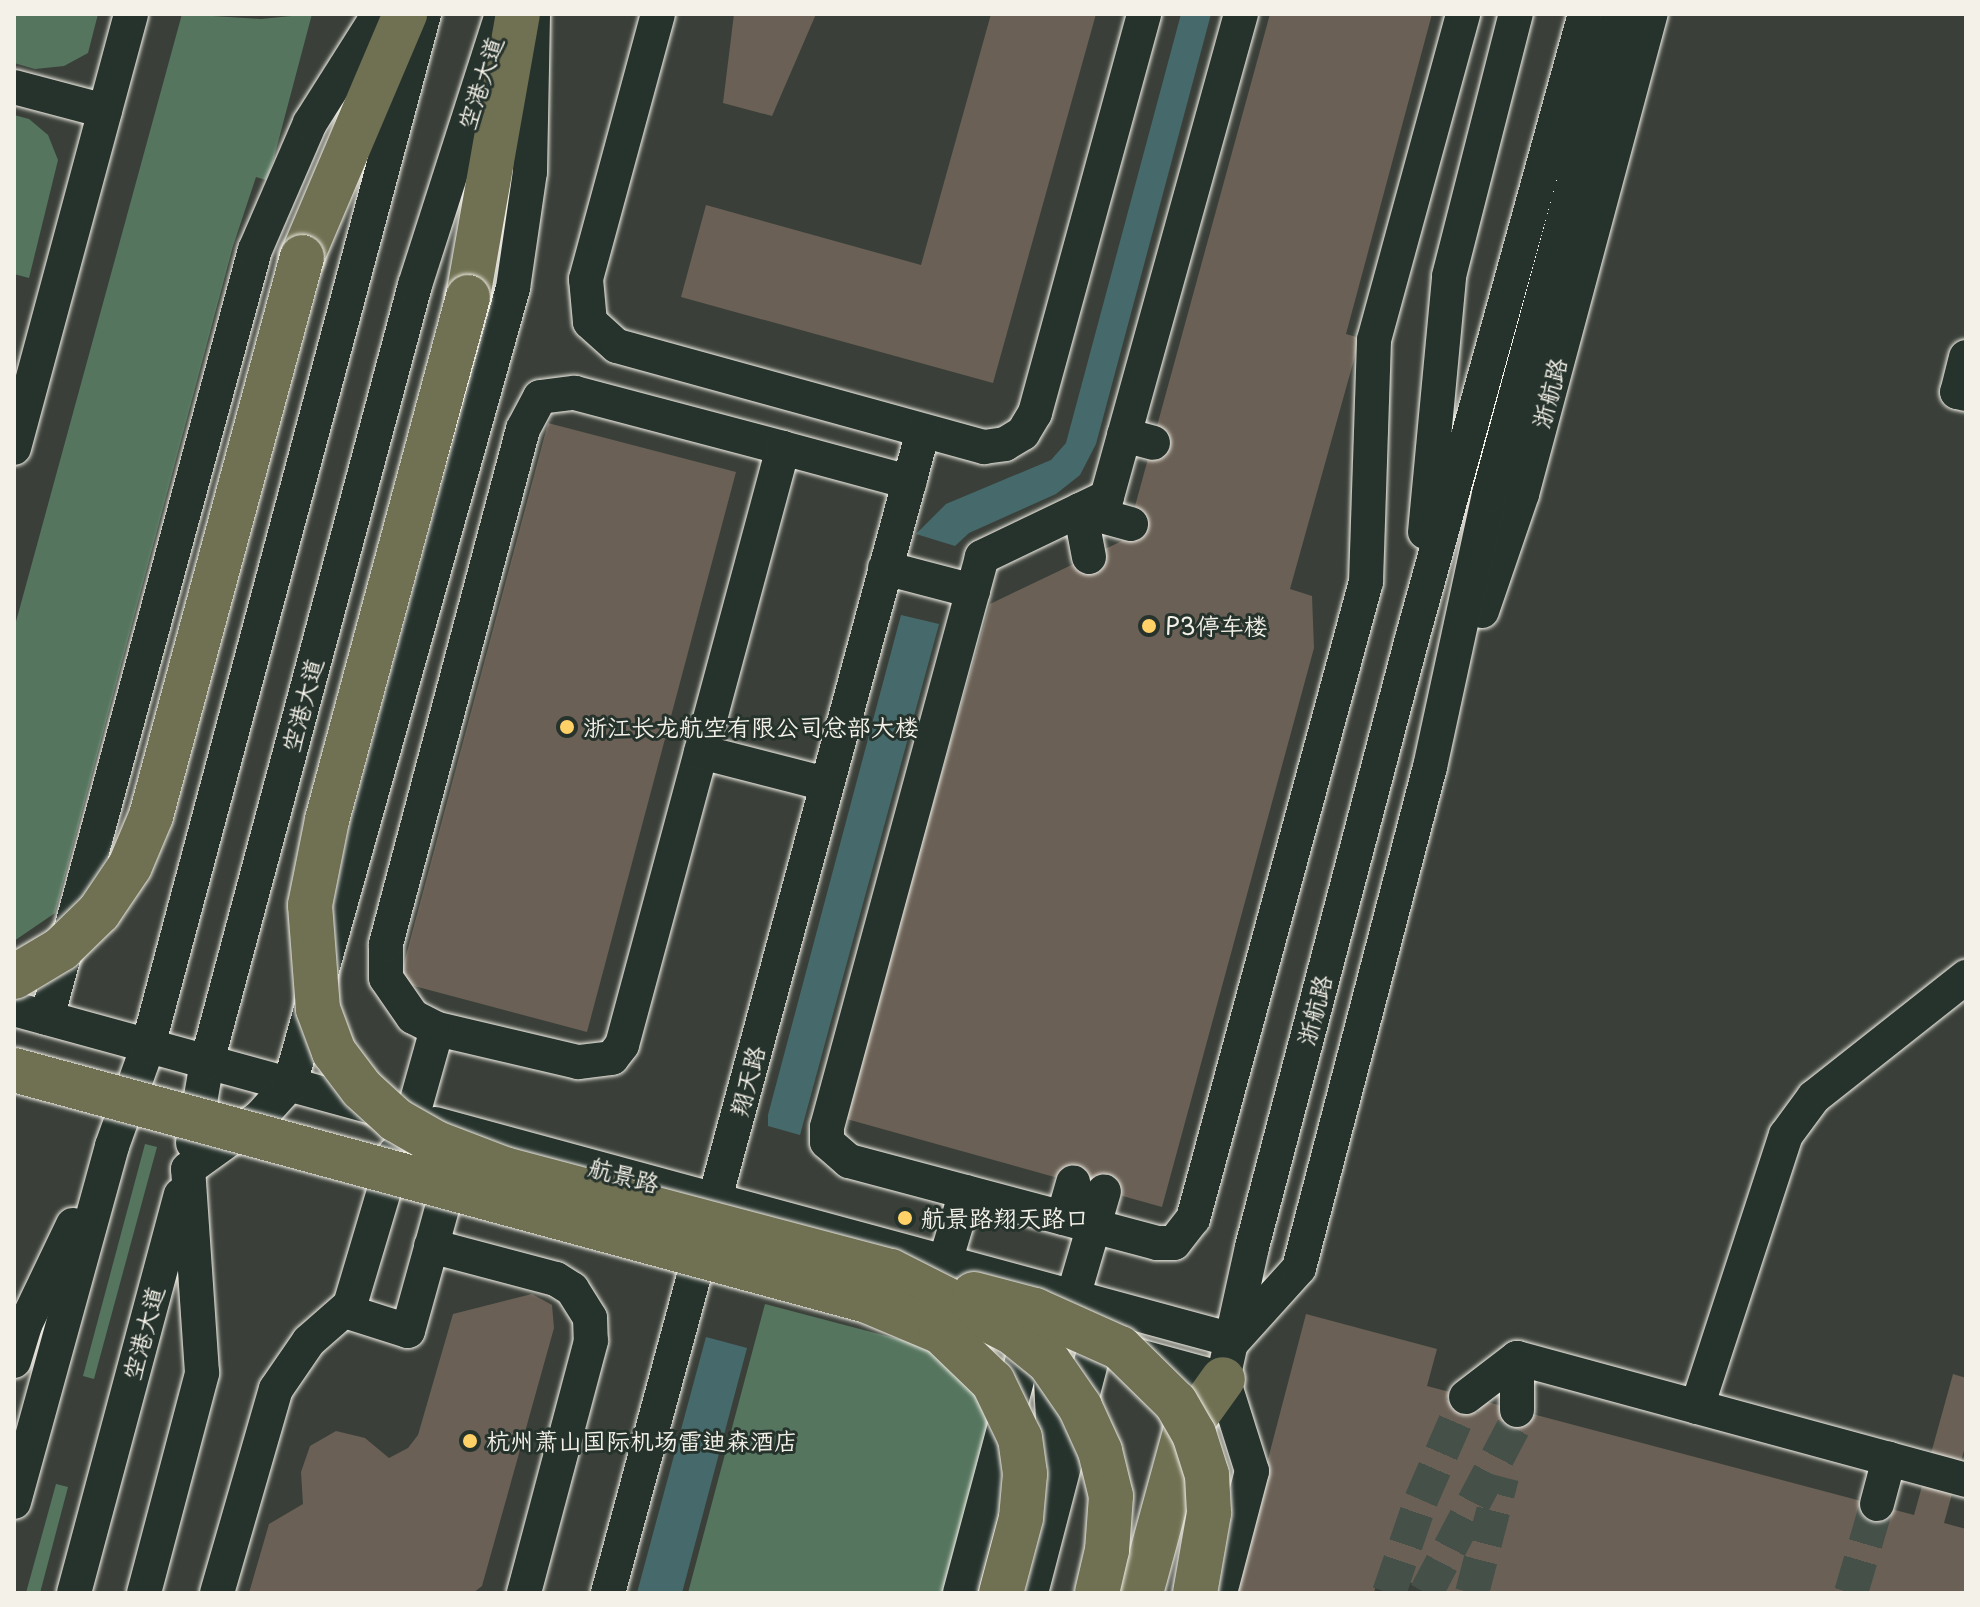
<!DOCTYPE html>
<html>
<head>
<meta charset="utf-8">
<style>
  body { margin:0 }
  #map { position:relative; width:1980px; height:1607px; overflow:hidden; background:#26332d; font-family:"Playpen Sans","LXGW WenKai TC",sans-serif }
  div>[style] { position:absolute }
  .built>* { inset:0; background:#3a4039 }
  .green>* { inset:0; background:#55755f }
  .water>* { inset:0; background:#466a6b }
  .building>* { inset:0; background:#6a6055 }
  .minor-tunnel>* { height:34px; margin-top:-17px; transform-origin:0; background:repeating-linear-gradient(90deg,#455049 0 34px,transparent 0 51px) }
  .roads { filter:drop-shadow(0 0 2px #f4f1e8) drop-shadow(0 0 2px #f4f1e8) }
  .minor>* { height:34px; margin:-17px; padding:0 17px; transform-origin:17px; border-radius:17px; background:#26332d }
  .major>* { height:44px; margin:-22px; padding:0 22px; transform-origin:22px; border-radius:22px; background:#707052 }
  .bridges { filter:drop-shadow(0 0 2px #f4f1e8) drop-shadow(0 0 2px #f4f1e8) }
  .major-bridge>* { height:44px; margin:-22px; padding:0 22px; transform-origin:22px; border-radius:22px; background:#707052 }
  .dots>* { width:22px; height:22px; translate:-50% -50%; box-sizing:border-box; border:4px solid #26332d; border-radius:50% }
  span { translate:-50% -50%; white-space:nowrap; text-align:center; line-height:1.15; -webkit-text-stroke:6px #26332d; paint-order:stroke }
  .street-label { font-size:24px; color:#f4f1e8 }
  .poi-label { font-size:24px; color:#f4f1e8 }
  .left { translate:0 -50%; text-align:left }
  .frame { position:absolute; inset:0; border:16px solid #f4f1e8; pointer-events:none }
</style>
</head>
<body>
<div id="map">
  <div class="built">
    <i style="clip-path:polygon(14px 14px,1966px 14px,1966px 1593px,14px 1593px)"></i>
  </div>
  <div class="green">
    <i style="clip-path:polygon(14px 14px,98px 14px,88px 53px,64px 66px,35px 69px,14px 63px)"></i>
    <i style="clip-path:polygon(182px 14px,261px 19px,312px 14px,273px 161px,266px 180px,256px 177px,233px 246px,55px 913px,14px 941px,14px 629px)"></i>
    <i style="clip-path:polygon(14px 115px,29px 119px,48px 135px,58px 160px,29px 278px,14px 274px)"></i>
    <i style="clip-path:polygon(145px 1144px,157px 1147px,94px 1379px,83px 1376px)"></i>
    <i style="clip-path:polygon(765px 1304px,932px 1348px,969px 1378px,992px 1418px,969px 1593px,688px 1593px)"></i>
    <i style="clip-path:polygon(56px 1484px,68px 1487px,40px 1593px,26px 1593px)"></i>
  </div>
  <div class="water">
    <i style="clip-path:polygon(1181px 14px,1211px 14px,1096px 444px,1080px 475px,1056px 494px,969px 533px,955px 546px,916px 534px,946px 504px,1051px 460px,1066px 443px)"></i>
    <i style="clip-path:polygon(901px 615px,939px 624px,800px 1135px,768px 1126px,768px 1115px)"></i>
    <i style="clip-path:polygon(706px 1337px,747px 1348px,682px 1593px,637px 1593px)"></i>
  </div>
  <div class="building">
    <i style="clip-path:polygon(734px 14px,816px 14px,772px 116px,723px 103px)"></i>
    <i style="clip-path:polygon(991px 14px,1096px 14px,993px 383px,681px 297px,706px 205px,921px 265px)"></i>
    <i style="clip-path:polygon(1270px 14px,1432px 14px,1346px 334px,1360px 338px,1290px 589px,1312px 596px,1314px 648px,1162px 1207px,843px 1118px,990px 604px,1126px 539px)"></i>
    <i style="clip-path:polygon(548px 423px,736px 472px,587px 1032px,399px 982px)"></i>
    <i style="clip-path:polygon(532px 1294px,552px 1305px,554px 1328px,482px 1586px,473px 1593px,249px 1593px,269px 1524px,303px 1504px,301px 1472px,310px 1446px,336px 1431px,365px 1438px,389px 1458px,408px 1448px,418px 1435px,453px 1314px)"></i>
    <i style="clip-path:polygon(1306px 1314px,1437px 1349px,1427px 1386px,1914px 1515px,1953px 1374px,1966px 1378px,1966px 1443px,1944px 1523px,1966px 1529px,1966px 1593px,1449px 1593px,1379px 1574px,1374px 1593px,1233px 1593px)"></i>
  </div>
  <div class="minor-tunnel">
    <i style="left:1389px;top:1593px;width:98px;rotate:-71deg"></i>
    <i style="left:1421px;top:1500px;width:112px;rotate:-66.4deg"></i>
    <i style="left:1426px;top:1593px;width:191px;rotate:-62.2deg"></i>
    <i style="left:1472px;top:1593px;width:120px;rotate:-75.5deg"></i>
    <i style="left:1851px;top:1593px;width:93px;rotate:-73.7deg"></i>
  </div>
  <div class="roads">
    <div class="minor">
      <i style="left:658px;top:14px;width:275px;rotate:105.2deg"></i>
      <i style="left:586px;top:279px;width:43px;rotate:84.7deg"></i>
      <i style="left:590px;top:322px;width:36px;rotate:42deg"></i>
      <i style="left:617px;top:346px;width:381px;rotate:15.4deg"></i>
      <i style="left:984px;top:447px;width:21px;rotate:-8deg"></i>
      <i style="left:1005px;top:444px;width:21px;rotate:-31deg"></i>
      <i style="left:1023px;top:433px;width:23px;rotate:-59deg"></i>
      <i style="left:1035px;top:413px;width:414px;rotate:-74.7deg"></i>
      <i style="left:1241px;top:14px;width:501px;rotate:105.51deg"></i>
      <i style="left:1107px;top:497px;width:139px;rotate:154.4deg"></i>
      <i style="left:982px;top:557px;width:591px;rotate:105.21deg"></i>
      <i style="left:827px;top:1127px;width:15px;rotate:90deg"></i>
      <i style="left:827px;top:1142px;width:29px;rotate:41deg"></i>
      <i style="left:849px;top:1161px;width:319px;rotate:14.9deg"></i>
      <i style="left:1157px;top:1243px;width:17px"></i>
      <i style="left:1174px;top:1243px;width:31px;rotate:-52deg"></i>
      <i style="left:1193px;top:1219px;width:660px;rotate:-74.81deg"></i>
      <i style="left:1366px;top:582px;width:242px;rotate:-88.1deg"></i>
      <i style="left:1374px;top:340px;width:338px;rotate:-74.7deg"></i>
      <i style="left:14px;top:87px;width:94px;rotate:14.8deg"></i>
      <i style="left:1966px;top:357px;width:36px;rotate:104deg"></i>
      <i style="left:1957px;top:392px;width:9px;rotate:13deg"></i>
      <i style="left:1124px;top:435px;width:30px;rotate:15deg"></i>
      <i style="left:14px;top:448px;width:449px;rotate:-74.9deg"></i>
      <i style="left:783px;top:448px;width:618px;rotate:105.09deg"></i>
      <i style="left:622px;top:1045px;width:16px;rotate:128deg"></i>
      <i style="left:612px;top:1058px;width:34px;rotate:173deg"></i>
      <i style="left:578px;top:1062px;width:145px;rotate:-166.8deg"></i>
      <i style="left:437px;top:1029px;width:27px;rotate:-153deg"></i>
      <i style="left:413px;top:1017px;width:47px;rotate:-124.7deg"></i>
      <i style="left:386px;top:978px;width:34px;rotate:-90deg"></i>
      <i style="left:386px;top:944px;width:533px;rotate:-75.1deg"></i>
      <i style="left:523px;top:429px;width:36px;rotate:-62deg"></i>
      <i style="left:540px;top:397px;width:35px;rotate:-7deg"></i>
      <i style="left:575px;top:393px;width:215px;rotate:14.8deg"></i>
      <i style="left:783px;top:448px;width:131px;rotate:15.1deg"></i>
      <i style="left:1425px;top:532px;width:257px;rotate:-84.6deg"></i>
      <i style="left:1449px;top:276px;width:270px;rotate:-75.7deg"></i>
      <i style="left:1089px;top:557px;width:48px;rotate:-100.8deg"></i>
      <i style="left:1080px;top:510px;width:53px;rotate:15.4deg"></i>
      <i style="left:885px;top:568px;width:91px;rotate:14.6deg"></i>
      <i style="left:1482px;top:611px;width:124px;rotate:-71.1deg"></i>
      <i style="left:1522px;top:494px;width:497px;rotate:-75deg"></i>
      <i style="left:701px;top:752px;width:129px;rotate:14.4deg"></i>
      <i style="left:14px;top:1009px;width:384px;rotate:15.3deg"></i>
      <i style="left:47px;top:1018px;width:796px;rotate:-74.85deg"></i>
      <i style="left:255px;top:250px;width:138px;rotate:-66.6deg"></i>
      <i style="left:310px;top:123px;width:129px;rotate:-57.7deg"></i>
      <i style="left:412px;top:1118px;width:92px;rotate:-74.3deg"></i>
      <i style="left:435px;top:1124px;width:827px;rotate:15.15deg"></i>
      <i style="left:193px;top:1143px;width:82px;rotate:-80.2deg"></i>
      <i style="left:207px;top:1062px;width:804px;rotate:-75.01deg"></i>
      <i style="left:415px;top:285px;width:285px;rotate:-72.2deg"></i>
      <i style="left:1063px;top:1218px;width:37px;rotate:-74deg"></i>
      <i style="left:431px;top:1246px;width:129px;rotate:14.8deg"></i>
      <i style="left:556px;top:1279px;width:19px;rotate:32deg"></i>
      <i style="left:572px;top:1289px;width:34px;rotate:58deg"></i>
      <i style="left:590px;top:1318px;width:23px;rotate:88deg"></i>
      <i style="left:591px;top:1341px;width:261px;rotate:104.9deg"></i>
      <i style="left:945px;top:1262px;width:73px;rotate:-73.3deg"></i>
      <i style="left:1073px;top:1297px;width:110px;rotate:-73.7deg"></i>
      <i style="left:345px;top:1311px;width:66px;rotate:17.6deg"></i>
      <i style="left:408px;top:1331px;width:168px;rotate:-74.5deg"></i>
      <i style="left:1234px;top:1340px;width:97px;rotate:-47.9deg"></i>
      <i style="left:1299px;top:1268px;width:518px;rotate:-75.35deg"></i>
      <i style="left:1430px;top:767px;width:279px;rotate:-77.8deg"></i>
      <i style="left:1489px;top:494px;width:497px;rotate:-74.8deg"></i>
      <i style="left:1123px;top:1352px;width:104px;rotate:15.1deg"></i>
      <i style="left:1050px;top:1359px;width:103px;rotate:87.2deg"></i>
      <i style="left:14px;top:1361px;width:38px;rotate:-73deg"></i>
      <i style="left:25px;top:1325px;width:111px;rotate:-64.4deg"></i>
      <i style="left:1223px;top:1379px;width:135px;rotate:-77.6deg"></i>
      <i style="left:1252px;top:1247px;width:633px;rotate:-75.26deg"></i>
      <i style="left:1413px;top:635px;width:644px;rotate:-74.52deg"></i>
      <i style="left:1466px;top:1397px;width:64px;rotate:-37.4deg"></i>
      <i style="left:1517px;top:1358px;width:465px;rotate:15.2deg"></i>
      <i style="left:1697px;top:1407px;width:286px;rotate:-71.9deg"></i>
      <i style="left:1786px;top:1135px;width:47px;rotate:-53.6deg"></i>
      <i style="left:1814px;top:1097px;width:194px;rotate:-38.3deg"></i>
      <i style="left:1517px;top:1410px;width:52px;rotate:-90deg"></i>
      <i style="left:14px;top:1502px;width:369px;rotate:-74.6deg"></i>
      <i style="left:112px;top:1146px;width:106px;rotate:-70.2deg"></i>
      <i style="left:148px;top:1046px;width:1068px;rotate:-75.03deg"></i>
      <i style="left:1877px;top:1504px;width:47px;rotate:-75.1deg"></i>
      <i style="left:74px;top:1593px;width:412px;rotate:-75deg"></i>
      <i style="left:144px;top:1593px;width:228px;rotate:-75.2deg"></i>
      <i style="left:202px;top:1373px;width:204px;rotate:-93.9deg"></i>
      <i style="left:188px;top:1169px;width:89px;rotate:-35.8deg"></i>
      <i style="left:260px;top:1117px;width:45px;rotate:-47.7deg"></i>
      <i style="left:290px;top:1084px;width:827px;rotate:-74.35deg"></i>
      <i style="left:513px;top:288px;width:117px;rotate:-81.7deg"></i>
      <i style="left:530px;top:172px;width:158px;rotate:-88.9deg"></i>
      <i style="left:217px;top:1593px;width:212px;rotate:-73.9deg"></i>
      <i style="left:276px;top:1389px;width:58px;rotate:-55.5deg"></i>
      <i style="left:309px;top:1341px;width:55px;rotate:-41.3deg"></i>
      <i style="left:350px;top:1305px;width:158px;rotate:-73.4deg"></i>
      <i style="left:608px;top:1593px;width:1204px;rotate:-74.83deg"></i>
      <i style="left:960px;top:1593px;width:262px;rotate:-75deg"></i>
      <i style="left:1028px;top:1340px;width:17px;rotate:-24deg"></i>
      <i style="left:1031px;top:1593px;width:257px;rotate:-75.4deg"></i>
      <i style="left:1096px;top:1344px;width:30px;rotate:-86deg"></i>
      <i style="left:1220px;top:1593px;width:126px;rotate:-75.3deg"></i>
      <i style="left:1252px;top:1471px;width:96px;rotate:-107.5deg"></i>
    </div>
    <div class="major">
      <i style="left:302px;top:257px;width:264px;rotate:-67deg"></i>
      <i style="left:468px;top:297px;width:287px;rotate:-80deg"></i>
      <i style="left:1141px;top:1593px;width:167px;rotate:-74.7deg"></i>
      <i style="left:1185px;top:1432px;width:65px;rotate:-54.4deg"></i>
    </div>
  </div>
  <div class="bridges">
    <div class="major-bridge">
      <i style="left:468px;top:297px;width:542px;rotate:105.09deg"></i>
      <i style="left:327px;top:820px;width:87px;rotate:101.3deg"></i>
      <i style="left:310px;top:905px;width:104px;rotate:85.6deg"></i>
      <i style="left:318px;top:1009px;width:46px;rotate:69.6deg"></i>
      <i style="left:334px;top:1052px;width:46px;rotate:52.9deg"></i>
      <i style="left:362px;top:1089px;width:46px;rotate:42.4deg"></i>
      <i style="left:396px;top:1120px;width:46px;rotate:29.9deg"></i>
      <i style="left:436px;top:1143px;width:73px;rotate:20.9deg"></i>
      <i style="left:504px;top:1169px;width:400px;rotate:14.8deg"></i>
      <i style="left:891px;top:1271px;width:137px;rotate:26.9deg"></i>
      <i style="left:1013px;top:1333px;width:46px;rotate:38.9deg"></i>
      <i style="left:1049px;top:1362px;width:55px;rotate:55.4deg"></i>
      <i style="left:1080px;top:1407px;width:48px;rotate:65.6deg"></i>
      <i style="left:1100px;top:1451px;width:46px;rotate:76.3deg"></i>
      <i style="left:1111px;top:1496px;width:54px;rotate:94.2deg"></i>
      <i style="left:1107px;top:1550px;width:44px;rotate:103.1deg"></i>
      <i style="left:14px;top:977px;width:55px;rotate:-30.8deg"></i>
      <i style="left:61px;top:949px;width:53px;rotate:-44.2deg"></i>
      <i style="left:99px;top:912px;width:55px;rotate:-56deg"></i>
      <i style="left:130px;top:866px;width:54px;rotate:-67.2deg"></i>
      <i style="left:151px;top:816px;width:579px;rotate:-74.88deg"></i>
      <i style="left:14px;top:1070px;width:884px;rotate:15.15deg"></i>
      <i style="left:867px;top:1301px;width:80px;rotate:22.7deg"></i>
      <i style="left:941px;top:1332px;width:72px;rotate:43.9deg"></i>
      <i style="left:993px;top:1382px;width:62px;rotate:64.3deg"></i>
      <i style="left:1020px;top:1438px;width:36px;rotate:82deg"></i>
      <i style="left:1025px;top:1474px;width:44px;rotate:95.2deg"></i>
      <i style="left:1021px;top:1518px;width:78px;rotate:104.9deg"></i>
      <i style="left:974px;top:1294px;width:63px;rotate:14.7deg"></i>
      <i style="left:1035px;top:1310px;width:93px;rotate:24.1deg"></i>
      <i style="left:1120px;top:1348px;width:78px;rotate:44.5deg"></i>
      <i style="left:1176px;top:1403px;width:36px;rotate:60deg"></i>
      <i style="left:1194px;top:1434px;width:43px;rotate:72.4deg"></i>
      <i style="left:1207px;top:1475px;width:38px;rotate:87deg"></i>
      <i style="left:1209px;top:1513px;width:81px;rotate:99.9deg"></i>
    </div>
  </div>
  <div class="dots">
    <i style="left:1149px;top:626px;background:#ffd166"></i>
    <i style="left:567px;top:727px;background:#ffd166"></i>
    <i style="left:905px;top:1218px;background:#ffd166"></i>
    <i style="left:470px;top:1441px;background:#ffd166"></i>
  </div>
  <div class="street-label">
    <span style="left:480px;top:83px;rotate:-72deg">空港大道</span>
    <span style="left:1549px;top:393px;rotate:-75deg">浙航路</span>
    <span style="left:302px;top:705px;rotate:-75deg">空港大道</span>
    <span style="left:1314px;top:1010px;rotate:-75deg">浙航路</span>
    <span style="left:747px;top:1081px;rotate:-75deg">翔天路</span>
    <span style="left:624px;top:1175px;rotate:15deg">航景路</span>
    <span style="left:143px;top:1333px;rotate:-75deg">空港大道</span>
  </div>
  <div class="poi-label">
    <span class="left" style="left:1165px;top:626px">P3停车楼</span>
    <span class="left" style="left:583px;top:727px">浙江长龙航空有限公司总部大楼</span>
    <span class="left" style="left:921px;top:1218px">航景路翔天路口</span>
    <span class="left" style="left:486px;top:1441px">杭州萧山国际机场雷迪森酒店</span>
  </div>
  <div class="frame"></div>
</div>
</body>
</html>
